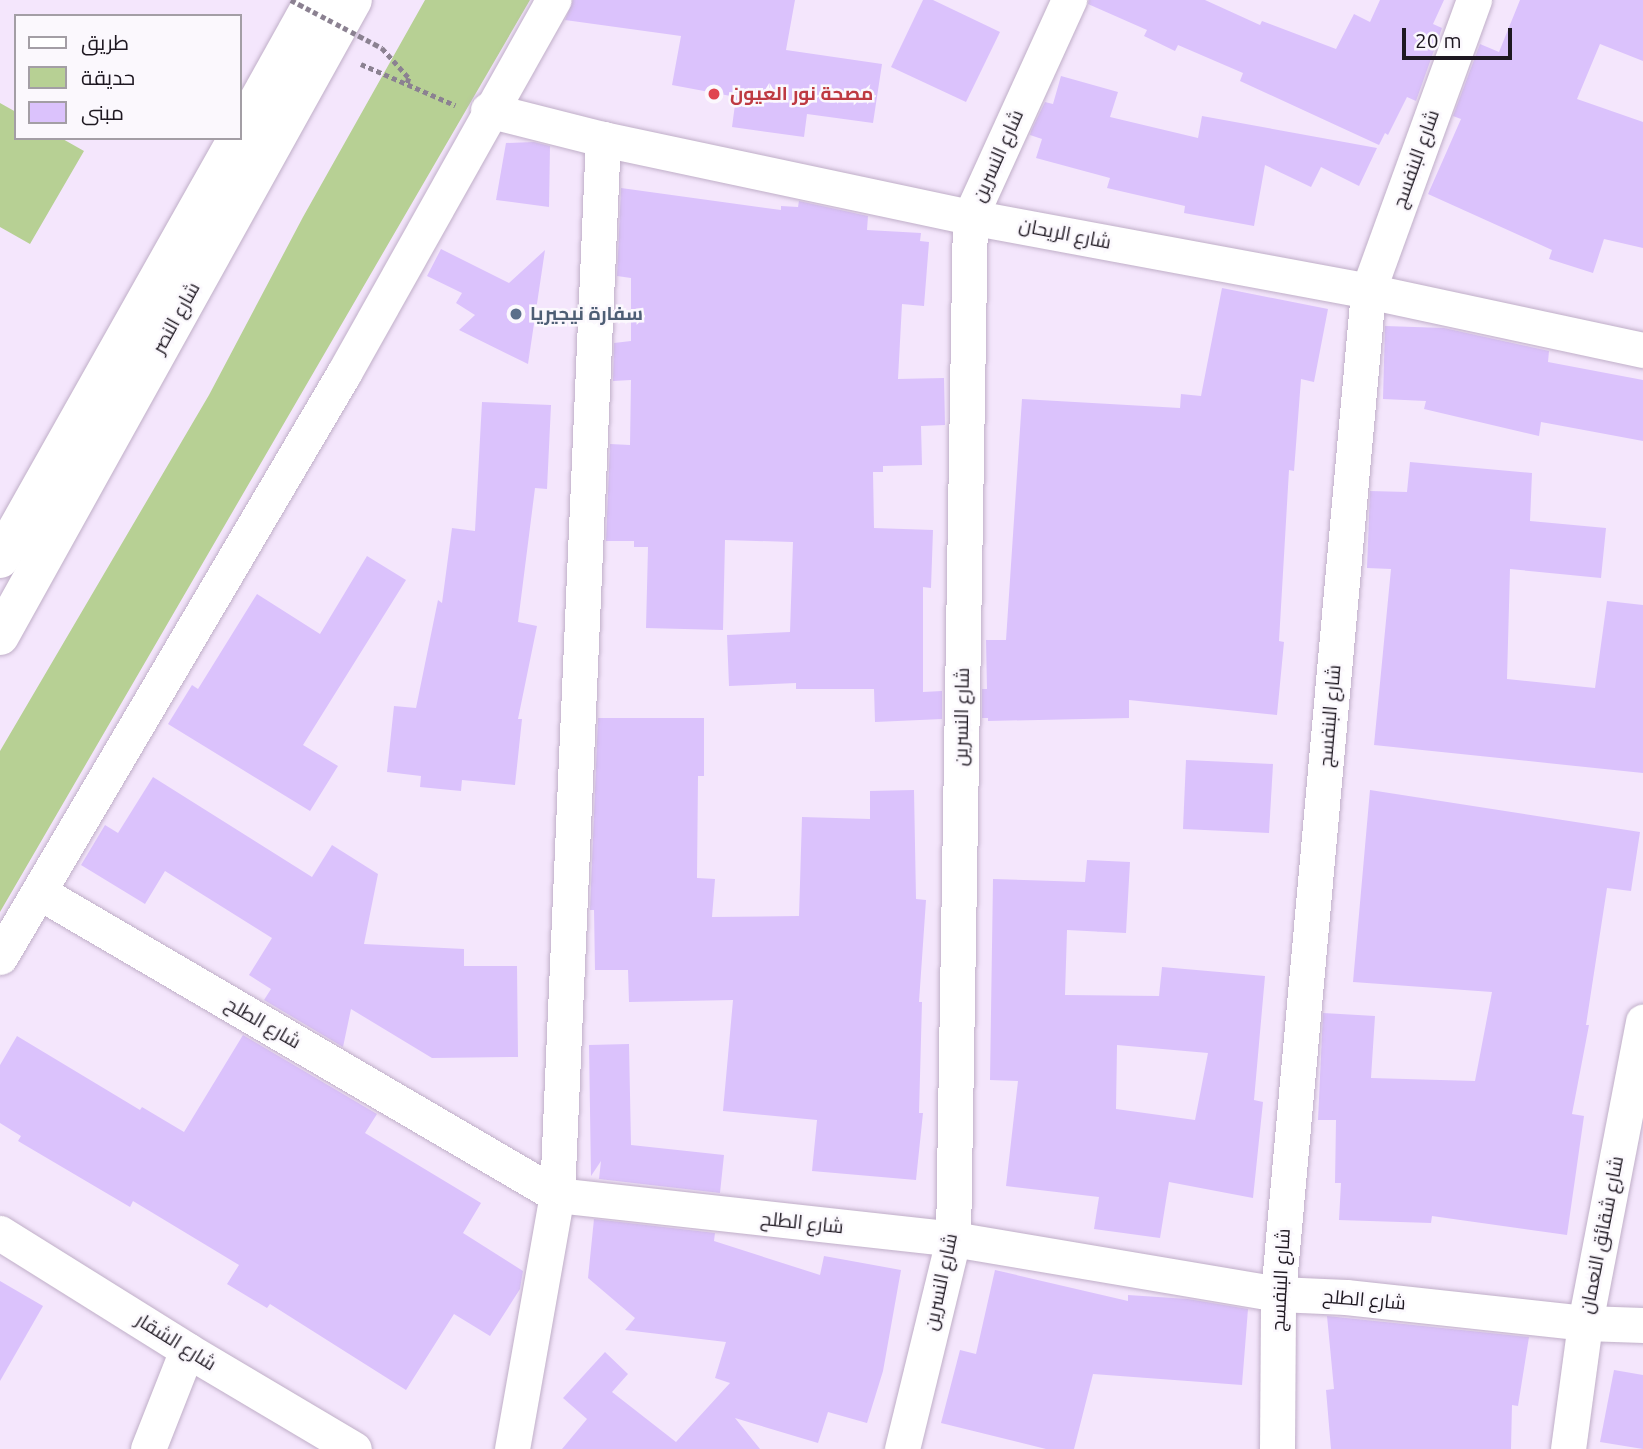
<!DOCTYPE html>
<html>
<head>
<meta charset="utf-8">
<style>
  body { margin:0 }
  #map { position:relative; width:1643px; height:1449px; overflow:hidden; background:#f4e6fc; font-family:Ubuntu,Cairo,sans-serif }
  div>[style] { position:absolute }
  .green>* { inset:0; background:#b7d094 }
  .building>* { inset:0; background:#dbc2fc }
  .path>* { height:4.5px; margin-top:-2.25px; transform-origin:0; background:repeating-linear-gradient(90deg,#8b8191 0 5px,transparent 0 8.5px) }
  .roads { filter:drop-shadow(0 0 2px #c0afc8) drop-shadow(0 0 2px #c0afc8) }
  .street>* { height:35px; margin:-17.5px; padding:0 17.5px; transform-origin:17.5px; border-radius:17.5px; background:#fff }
  .highway>* { height:38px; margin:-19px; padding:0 19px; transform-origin:19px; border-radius:19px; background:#fff }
  .path-bridge>* { height:4.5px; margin-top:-2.25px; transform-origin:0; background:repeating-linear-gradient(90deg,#8b8191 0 5px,transparent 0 8.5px) }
  .dots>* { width:19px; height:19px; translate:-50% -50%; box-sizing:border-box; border:4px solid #fbf8fd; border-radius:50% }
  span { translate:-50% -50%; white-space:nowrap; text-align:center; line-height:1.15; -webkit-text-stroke:5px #fbf8fd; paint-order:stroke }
  .health-label { font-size:19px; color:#be3a42; font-weight:700 }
  .left { translate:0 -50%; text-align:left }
  .street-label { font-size:19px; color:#1e1821 }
  .service-label { font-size:19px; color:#4e5e75; font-weight:700 }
  .legend { position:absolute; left:14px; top:14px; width:228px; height:126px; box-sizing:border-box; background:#fbf8fd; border:2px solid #a39ea5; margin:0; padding:9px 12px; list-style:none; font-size:21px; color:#1e1821 }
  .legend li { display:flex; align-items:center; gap:14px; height:35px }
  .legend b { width:35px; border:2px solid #a39ea5 }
  .scale { position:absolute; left:1402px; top:28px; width:110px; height:32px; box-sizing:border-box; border:4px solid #1e1821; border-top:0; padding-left:9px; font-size:21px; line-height:24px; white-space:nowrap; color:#1e1821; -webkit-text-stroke:5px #fbf8fd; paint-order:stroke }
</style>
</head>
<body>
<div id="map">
  <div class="green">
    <i style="clip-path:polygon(425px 0,530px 0,0 912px,0 751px,209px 395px,303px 217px)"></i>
    <i style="clip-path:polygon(0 103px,16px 112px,16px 138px,61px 138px,84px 151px,30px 244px,0 227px)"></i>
  </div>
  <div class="building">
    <i style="clip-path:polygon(573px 0,795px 0,786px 50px,882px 64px,873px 123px,807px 114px,804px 137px,732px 127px,736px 97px,672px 85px,681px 36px,565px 20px)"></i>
    <i style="clip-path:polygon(923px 0,933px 0,1000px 32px,966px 102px,891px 67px)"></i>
    <i style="clip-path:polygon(1089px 0,1205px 0,1260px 25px,1262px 21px,1336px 49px,1354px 14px,1370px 22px,1380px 0,1444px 0,1433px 24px,1442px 28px,1416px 101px,1407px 97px,1388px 135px,1385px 133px,1379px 145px,1240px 81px,1243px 73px,1178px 45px,1175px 51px,1144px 36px,1147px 30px,1088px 4px)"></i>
    <i style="clip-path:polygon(1520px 0,1643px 0,1643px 61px,1600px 44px,1577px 99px,1643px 122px,1643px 248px,1604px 239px,1593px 273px,1549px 259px,1552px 250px,1428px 194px,1461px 119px,1453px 116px,1480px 44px,1499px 52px)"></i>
    <i style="clip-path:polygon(1061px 76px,1118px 92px,1110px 117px,1198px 138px,1202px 116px,1377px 148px,1359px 186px,1321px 167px,1311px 187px,1265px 165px,1254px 226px,1184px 213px,1185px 206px,1107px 188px,1110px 178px,1036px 158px,1042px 139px,1030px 135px,1031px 131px,1045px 102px,1053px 104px)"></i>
    <i style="clip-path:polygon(534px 142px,550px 146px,549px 207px,496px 200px,506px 143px)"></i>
    <i style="clip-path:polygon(621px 188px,781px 210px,781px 206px,798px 207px,799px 201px,868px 216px,867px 230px,921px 233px,920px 241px,929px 242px,924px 306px,902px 304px,898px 379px,944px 378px,945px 425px,921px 426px,922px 465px,883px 466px,883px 472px,873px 472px,874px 528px,933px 530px,931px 588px,923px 587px,923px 692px,942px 691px,942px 719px,875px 722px,874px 689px,796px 689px,796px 683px,729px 686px,727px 635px,790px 632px,793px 542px,725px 540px,723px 630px,646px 628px,648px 547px,634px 547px,634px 541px,606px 541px,610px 444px,630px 445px,631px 380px,613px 381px,614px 343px,631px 341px,631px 278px,617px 276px)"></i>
    <i style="clip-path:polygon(441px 249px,509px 283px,545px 250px,528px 364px,459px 330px,475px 315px,456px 303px,462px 293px,427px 276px)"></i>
    <i style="clip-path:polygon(1222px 288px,1328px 309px,1314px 382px,1301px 379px,1294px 471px,1289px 470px,1279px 641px,1284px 642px,1277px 715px,1129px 700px,1129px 718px,988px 721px,988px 718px,982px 718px,982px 689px,987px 689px,986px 640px,1006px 640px,1022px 399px,1180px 408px,1181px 394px,1201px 396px)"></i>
    <i style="clip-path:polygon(1385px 326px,1444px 328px,1549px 351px,1548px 362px,1643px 380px,1643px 441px,1541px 422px,1539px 436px,1424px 409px,1426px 401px,1383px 399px)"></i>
    <i style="clip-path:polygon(482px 402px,551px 405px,547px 489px,535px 488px,518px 622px,537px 626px,518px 719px,522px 719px,515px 785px,462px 780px,461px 791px,420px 787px,421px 776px,387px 772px,394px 706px,416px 708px,438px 600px,442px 603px,452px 528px,475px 531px)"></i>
    <i style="clip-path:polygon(1410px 462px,1532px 473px,1530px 521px,1606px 528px,1601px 578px,1510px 569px,1507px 679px,1595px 688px,1607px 601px,1643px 605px,1643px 773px,1374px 745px,1391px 569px,1367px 568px,1370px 491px,1407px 492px)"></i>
    <i style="clip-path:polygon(367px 556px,406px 580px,303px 745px,338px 766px,310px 811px,168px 724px,192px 685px,198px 689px,257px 594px,320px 634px)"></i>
    <i style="clip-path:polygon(598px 718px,704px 718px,704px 776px,698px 776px,697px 878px,715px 879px,712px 917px,799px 916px,802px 817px,870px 819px,870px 791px,914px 790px,916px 899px,926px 900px,919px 1002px,922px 1002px,919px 1113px,923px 1113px,916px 1180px,812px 1171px,817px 1120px,723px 1111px,733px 1000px,629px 1002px,628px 970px,595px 970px,594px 910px,590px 910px)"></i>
    <i style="clip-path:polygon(1186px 760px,1273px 764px,1269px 833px,1183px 829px)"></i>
    <i style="clip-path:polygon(153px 777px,312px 877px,332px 845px,378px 874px,364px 944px,464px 949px,464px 966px,517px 966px,518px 1057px,432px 1058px,351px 1009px,343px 1047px,264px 1000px,271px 989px,249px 975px,272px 938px,165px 871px,145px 904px,81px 865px,105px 825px,118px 833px)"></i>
    <i style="clip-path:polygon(1370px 790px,1640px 832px,1631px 891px,1607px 888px,1586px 1025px,1589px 1025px,1572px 1114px,1584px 1116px,1567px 1235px,1432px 1216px,1431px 1223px,1339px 1220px,1341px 1183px,1335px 1183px,1336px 1120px,1318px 1120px,1323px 1013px,1375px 1016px,1371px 1078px,1475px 1081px,1492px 992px,1353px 982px)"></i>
    <i style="clip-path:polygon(evenodd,1087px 860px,1130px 862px,1126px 933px,1067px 930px,1065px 995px,1159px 996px,1162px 967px,1265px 976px,1254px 1100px,1263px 1102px,1253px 1198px,1169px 1182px,1160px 1238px,1094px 1229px,1099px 1197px,1006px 1186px,1018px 1081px,990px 1080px,993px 879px,1085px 882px,1087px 860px,1117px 1045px,1208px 1053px,1195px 1120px,1116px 1109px,1117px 1045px)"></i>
    <i style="clip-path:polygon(243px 1035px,377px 1114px,365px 1133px,481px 1203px,463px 1233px,523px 1271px,520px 1289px,490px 1336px,454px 1314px,406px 1390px,270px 1304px,267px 1308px,227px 1284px,239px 1265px,133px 1201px,130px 1207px,18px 1141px,21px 1136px,0 1123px,0 1065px,17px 1036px,140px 1110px,142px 1107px,184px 1132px)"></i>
    <i style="clip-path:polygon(629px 1044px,631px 1145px,724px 1155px,720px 1193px,599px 1179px,601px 1161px,591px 1176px,589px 1045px)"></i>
    <i style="clip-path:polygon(594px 1219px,715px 1233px,714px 1241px,820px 1275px,824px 1256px,901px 1270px,883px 1371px,867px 1423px,828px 1412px,818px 1443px,735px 1418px,760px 1449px,562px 1449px,587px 1419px,563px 1398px,605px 1352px,628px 1374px,612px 1392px,676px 1442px,730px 1383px,715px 1378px,726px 1342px,625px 1330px,635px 1318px,588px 1278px)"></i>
    <i style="clip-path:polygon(995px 1270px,1128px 1301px,1128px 1295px,1188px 1299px,1248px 1309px,1242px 1385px,1093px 1374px,1074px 1449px,1046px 1449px,941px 1423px,960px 1350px,976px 1354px)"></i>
    <i style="clip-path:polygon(0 1281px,43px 1306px,0 1381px)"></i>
    <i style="clip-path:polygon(1327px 1316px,1529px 1337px,1518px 1406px,1512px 1405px,1511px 1449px,1331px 1449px,1326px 1390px,1334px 1389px)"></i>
    <i style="clip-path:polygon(1614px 1370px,1643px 1375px,1643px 1449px,1600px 1442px)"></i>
  </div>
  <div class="path">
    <i style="left:382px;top:48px;width:40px;rotate:48deg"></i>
    <i style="left:409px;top:78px;width:6px;rotate:108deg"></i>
    <i style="left:361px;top:64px;width:103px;rotate:23.6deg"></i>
  </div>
  <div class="roads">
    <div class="street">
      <i style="left:488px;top:110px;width:119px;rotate:14.2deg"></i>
      <i style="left:603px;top:139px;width:375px;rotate:12deg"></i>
      <i style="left:970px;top:217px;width:405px;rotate:10.5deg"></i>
      <i style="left:1368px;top:291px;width:281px;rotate:12.1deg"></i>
      <i style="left:39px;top:892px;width:600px;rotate:30.33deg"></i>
      <i style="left:557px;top:1195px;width:398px;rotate:6.3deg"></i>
      <i style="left:953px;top:1239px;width:330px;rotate:9.6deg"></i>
      <i style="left:1278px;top:1294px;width:68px;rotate:2.5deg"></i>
      <i style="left:1346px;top:1297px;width:240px;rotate:6.2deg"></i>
      <i style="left:1585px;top:1323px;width:58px;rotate:2deg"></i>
      <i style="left:0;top:957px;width:678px;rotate:-59.5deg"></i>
      <i style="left:344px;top:373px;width:428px;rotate:-60.7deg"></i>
      <i style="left:0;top:1233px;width:221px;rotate:32deg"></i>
      <i style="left:187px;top:1350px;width:194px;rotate:30.7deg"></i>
      <i style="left:148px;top:1449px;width:106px;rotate:-68.5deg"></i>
      <i style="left:512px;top:1449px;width:258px;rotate:-80deg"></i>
      <i style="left:557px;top:1195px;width:1057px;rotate:-87.51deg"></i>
      <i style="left:902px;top:1449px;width:216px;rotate:-76.3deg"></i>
      <i style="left:953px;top:1239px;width:1022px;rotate:-89.05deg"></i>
      <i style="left:970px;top:217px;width:239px;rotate:-65.5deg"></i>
      <i style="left:1277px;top:1449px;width:155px;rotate:-89.6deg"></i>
      <i style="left:1278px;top:1294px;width:1007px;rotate:-84.87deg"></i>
      <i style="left:1368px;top:291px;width:310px;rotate:-70deg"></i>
      <i style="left:1568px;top:1449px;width:127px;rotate:-82.3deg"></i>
      <i style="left:1585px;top:1323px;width:307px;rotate:-79.1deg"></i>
    </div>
    <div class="highway">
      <i style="left:240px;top:133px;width:152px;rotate:-60.9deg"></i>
      <i style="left:0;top:559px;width:483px;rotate:-60.6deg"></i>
      <i style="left:0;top:636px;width:727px;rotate:-60.97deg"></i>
    </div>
  </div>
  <div class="path-bridge">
    <i style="left:291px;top:0;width:103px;rotate:27.8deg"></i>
  </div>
  <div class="dots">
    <i style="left:714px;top:94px;background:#e0444e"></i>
    <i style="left:516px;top:314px;background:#5c6f8a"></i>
  </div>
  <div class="health-label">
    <span class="left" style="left:730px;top:94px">مصحة نور العيون</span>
  </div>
  <div class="street-label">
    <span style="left:998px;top:156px;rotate:-66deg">شارع النسرين</span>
    <span style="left:1416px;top:159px;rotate:-70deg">شارع البنفسج</span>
    <span style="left:1065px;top:234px;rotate:11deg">شارع الريحان</span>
    <span style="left:176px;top:318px;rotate:-61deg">شارع النصر</span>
    <span style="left:1330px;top:716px;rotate:-85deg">شارع البنفسج</span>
    <span style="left:962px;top:717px;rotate:-89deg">شارع النسرين</span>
    <span style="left:263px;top:1023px;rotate:30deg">شارع الطلح</span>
    <span style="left:802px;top:1223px;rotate:6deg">شارع الطلح</span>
    <span style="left:1602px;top:1235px;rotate:-79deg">شارع شقائق النعمان</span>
    <span style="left:1281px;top:1280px;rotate:-87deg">شارع البنفسج</span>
    <span style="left:941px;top:1282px;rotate:-78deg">شارع النسرين</span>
    <span style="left:1364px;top:1300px;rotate:5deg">شارع الطلح</span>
    <span style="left:176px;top:1342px;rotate:32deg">شارع الشقار</span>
  </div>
  <div class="service-label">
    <span class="left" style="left:530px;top:314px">سفارة نيجيريا</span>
  </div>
  <ul class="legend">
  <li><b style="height:9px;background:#fff"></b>طريق</li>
  <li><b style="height:19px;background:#b7d094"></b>حديقة</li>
  <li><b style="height:19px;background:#dbc2fc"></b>مبنى</li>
  </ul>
  <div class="scale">20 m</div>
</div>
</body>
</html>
